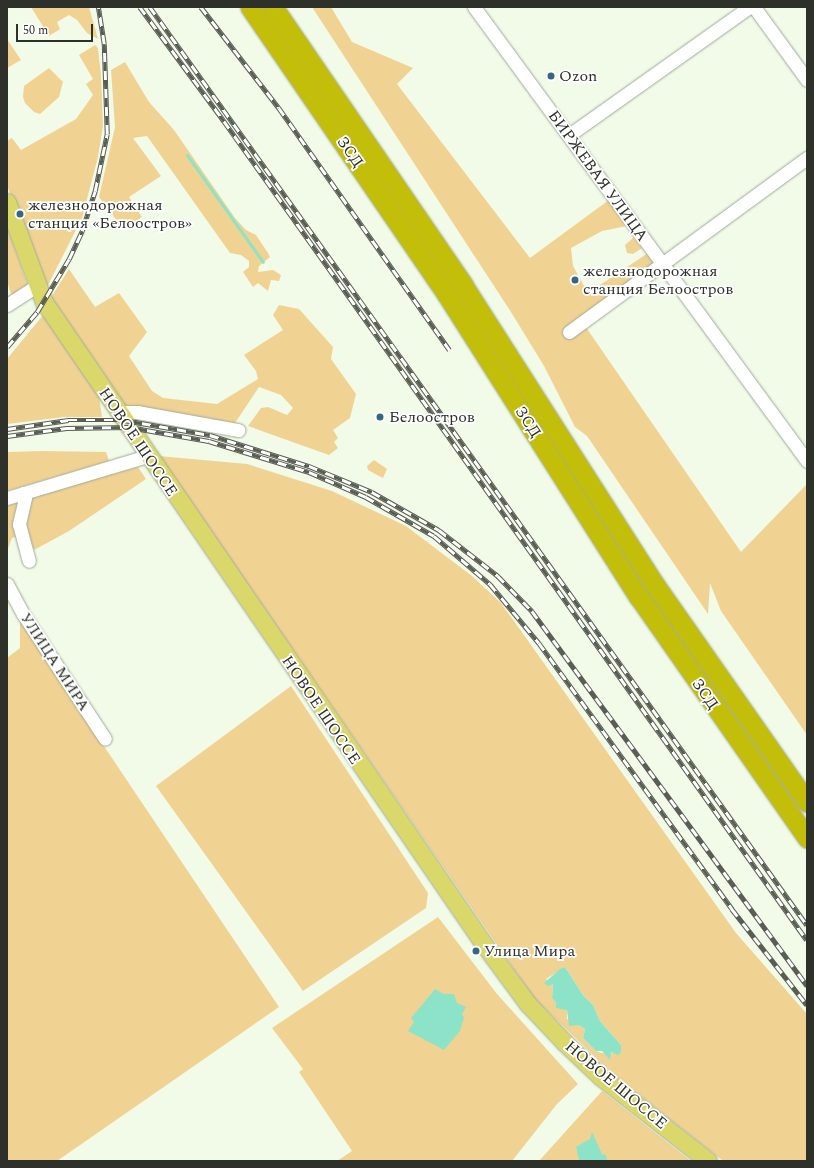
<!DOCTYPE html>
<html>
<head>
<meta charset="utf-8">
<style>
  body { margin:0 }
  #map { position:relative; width:814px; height:1168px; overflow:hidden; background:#f1fbe8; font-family:Spectral,serif }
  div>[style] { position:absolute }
  .green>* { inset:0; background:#f0d393 }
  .water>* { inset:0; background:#8ce3c7 }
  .stream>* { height:3px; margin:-1.5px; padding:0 1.5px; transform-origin:1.5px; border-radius:1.5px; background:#8ce3c7 }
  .roads { filter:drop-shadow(0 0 1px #a1aa98) drop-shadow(0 0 1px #a1aa98) }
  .minor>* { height:13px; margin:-6.5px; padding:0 6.5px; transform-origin:6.5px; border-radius:6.5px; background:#fff }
  .major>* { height:17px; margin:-8.5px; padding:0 8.5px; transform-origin:8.5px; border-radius:8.5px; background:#dbd86b }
  .highway>* { height:19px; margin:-9.5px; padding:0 9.5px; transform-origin:9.5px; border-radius:9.5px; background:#c3be09 }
  .rail>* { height:4.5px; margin-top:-2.25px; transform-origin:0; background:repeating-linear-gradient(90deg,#fff 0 9px,#595d54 0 18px); box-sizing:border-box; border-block:1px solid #595d54 }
  .dots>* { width:11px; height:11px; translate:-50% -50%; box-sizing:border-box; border:2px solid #fff; border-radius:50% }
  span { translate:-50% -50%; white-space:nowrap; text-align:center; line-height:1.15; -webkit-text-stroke:3.5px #fff; paint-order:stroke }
  .poi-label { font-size:16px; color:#2e312a }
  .left { translate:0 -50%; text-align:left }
  .street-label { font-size:16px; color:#2e312a }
  .frame { position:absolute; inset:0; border:8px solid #2e312a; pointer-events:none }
  .scale { position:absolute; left:16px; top:24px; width:77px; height:18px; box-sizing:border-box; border:2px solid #2e312a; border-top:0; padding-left:5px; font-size:12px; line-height:14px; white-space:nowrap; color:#2e312a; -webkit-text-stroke:3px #fff; paint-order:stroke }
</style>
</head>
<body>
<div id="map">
  <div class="green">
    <i style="clip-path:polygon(31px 7px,89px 7px,98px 39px,87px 33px,77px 20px,69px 15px,57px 22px,60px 29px,49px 36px)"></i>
    <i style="clip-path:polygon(312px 7px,331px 7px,352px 42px,413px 68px,397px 84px,530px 258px,613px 197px,627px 226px,602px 231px,571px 248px,573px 266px,588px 293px,651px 251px,660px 263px,583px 323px,741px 552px,807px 484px,807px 735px,721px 611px,710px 583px,708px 614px,587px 436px,575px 427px,544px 366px,511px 312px)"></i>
    <i style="clip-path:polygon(7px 39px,21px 60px,7px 68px)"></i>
    <i style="clip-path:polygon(95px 45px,98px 48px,101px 75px,103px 126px,98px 157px,82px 218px,45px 291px,7px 185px,7px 141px,12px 138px,21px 150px,76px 119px,93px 95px,86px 84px,93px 79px,79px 55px)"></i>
    <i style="clip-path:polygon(125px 62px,149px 102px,174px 130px,235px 218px,246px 230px,256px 235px,268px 253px,270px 257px,259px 266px,258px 272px,273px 270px,281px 275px,279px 281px,271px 280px,268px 291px,258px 283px,253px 287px,243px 272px,249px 267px,249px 261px,241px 255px,230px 253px,147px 136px,133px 138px,161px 176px,129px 197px,142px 217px,124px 230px,99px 197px,115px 127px,111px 70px)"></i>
    <i style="clip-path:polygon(49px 68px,63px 82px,59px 97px,40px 114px,34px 112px,25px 103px,23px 97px,24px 86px)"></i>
    <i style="clip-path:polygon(7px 226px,29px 290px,13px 301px,7px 281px)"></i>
    <i style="clip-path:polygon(634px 237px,642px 248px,633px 254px,627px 253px,625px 245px)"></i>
    <i style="clip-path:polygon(69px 269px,95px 307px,119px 293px,147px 332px,129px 356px,152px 391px,163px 398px,217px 404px,258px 379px,256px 371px,244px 355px,283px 330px,273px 315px,279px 305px,299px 309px,333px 347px,331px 359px,356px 394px,350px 418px,333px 430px,338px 438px,334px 442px,338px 448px,329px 455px,248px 426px,261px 408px,268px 407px,287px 415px,293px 408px,281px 395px,259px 387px,235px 423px,136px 407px,125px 408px,50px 299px)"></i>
    <i style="clip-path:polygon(44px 314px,99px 396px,102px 417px,64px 417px,7px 424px,7px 359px)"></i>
    <i style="clip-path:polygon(42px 451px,106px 452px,109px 461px,7px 491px,7px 452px)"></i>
    <i style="clip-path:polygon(evenodd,159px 456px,247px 464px,332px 491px,406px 526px,472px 576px,501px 603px,736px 933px,807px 1014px,807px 1161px,723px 1161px,614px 1075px,534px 998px,159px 456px,565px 967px,583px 995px,593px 1005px,600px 1021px,621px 1045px,609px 1055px,596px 1051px,583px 1038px,585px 1029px,567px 1019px,567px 1010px,552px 998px,553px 984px,546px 979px,565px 967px)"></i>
    <i style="clip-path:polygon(374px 460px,387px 469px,383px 478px,368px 470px,367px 466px)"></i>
    <i style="clip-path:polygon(138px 467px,146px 479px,69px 531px,34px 550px,26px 534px,12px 538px,7px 551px,7px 503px)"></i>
    <i style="clip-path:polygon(20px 621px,279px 1007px,57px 1161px,7px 1161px,7px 658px,20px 648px)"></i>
    <i style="clip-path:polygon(291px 686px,428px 893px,426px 908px,303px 991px,156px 786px)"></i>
    <i style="clip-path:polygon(438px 917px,497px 994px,578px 1084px,557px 1104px,512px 1161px,337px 1161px,352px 1151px,299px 1072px,303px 1069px,272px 1028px)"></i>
    <i style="clip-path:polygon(602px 1091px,691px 1161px,607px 1160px,590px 1139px,578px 1150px,581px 1161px,539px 1161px)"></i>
  </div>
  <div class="water">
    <i style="clip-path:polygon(565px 967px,583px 995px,593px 1005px,600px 1021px,621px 1045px,621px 1052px,618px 1055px,611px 1052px,610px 1060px,602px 1051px,596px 1051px,583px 1038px,585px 1029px,578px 1025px,569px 1026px,567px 1010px,556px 1008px,556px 1002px,552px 998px,553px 984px,548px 986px,544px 983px,560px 969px)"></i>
    <i style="clip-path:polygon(435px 989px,444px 994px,454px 994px,457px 1003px,466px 1007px,462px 1014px,464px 1018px,460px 1031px,444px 1050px,408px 1031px,414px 1022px,411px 1018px)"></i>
    <i style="clip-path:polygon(592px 1132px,602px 1154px,606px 1155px,607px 1160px,615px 1161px,579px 1160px,576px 1147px,590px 1139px)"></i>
  </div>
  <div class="stream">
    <i style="left:187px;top:155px;width:131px;rotate:54.6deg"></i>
  </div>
  <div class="roads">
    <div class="minor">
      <i style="left:474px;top:7px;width:563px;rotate:53.74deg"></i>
      <i style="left:754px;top:7px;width:90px;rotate:54deg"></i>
      <i style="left:569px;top:135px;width:221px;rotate:-35.4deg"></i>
      <i style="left:7px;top:305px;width:35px;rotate:-33deg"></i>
      <i style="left:569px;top:332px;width:295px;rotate:-36.2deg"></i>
      <i style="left:119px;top:412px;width:18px"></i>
      <i style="left:137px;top:412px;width:103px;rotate:10.1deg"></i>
      <i style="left:23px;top:493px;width:5px;rotate:68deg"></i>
      <i style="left:25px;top:498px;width:27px;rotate:103deg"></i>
      <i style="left:19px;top:524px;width:38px;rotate:75deg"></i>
      <i style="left:7px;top:498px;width:146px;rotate:-16.7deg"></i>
      <i style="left:7px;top:584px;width:34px;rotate:62deg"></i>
      <i style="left:23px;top:614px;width:149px;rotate:56.7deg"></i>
    </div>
    <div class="major">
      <i style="left:7px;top:202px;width:107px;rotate:69.7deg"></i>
      <i style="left:44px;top:302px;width:777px;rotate:55.59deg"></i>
      <i style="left:483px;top:943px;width:76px;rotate:53.6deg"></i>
      <i style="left:528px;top:1004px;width:52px;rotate:46.5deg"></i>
      <i style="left:564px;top:1042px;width:51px;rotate:43.4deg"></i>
      <i style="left:601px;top:1077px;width:136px;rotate:38.1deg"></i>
    </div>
    <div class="highway">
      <i style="left:250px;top:7px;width:349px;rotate:55.6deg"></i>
      <i style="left:447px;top:295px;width:358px;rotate:57.6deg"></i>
      <i style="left:639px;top:597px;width:294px;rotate:55.1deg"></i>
      <i style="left:273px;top:7px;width:337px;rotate:55.6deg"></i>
      <i style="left:463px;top:285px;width:356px;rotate:57.4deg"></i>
      <i style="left:655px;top:585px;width:265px;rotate:55deg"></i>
    </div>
  </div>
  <div class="rail">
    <i style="left:140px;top:7px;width:142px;rotate:53.6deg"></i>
    <i style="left:224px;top:121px;width:1005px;rotate:54.56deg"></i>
    <i style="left:150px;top:7px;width:1129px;rotate:54.41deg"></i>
    <i style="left:201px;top:7px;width:128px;rotate:52.3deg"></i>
    <i style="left:279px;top:108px;width:296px;rotate:54.8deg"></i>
    <i style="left:7px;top:347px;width:46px;rotate:-49.4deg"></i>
    <i style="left:37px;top:312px;width:62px;rotate:-58.9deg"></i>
    <i style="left:69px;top:259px;width:31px;rotate:-65deg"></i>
    <i style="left:82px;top:231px;width:42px;rotate:-72deg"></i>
    <i style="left:95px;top:191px;width:58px;rotate:-78.1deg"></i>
    <i style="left:107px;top:134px;width:90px;rotate:-91.9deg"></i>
    <i style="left:104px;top:44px;width:37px;rotate:-99deg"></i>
    <i style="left:7px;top:429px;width:62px;rotate:-8.4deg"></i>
    <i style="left:68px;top:420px;width:56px"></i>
    <i style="left:124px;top:420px;width:87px;rotate:9.9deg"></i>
    <i style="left:210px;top:435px;width:104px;rotate:17.4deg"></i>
    <i style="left:309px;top:466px;width:68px;rotate:22.4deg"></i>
    <i style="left:372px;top:492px;width:77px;rotate:29.6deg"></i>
    <i style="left:439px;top:530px;width:75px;rotate:37.9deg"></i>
    <i style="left:498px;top:576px;width:49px;rotate:45.8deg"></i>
    <i style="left:532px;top:611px;width:465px;rotate:53.7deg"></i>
    <i style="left:7px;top:436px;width:60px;rotate:-7.7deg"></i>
    <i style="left:66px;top:428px;width:63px;rotate:-0.9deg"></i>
    <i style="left:129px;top:427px;width:81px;rotate:9.9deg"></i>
    <i style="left:209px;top:441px;width:105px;rotate:17.2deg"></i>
    <i style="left:309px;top:472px;width:62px;rotate:23.7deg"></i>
    <i style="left:366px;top:497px;width:78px;rotate:29.8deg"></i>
    <i style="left:434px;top:536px;width:74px;rotate:40.6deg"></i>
    <i style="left:490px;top:584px;width:77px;rotate:50.3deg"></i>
    <i style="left:539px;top:643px;width:329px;rotate:54deg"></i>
    <i style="left:732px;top:909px;width:122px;rotate:52deg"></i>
  </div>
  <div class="dots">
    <i style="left:551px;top:76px;background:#346784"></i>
    <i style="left:20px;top:214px;background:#346784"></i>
    <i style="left:575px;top:280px;background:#346784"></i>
    <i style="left:380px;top:417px;background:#346784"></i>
    <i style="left:476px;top:951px;background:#346784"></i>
  </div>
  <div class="poi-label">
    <span class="left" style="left:559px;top:76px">Ozon</span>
    <span class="left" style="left:28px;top:214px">железнодорожная<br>станция «Белоостров»</span>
    <span class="left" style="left:583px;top:280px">железнодорожная<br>станция Белоостров</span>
    <span class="left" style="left:389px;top:417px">Белоостров</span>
    <span class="left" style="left:484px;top:951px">Улица Мира</span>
  </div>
  <div class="street-label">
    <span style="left:350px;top:152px;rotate:55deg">ЗСД</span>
    <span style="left:598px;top:176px;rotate:54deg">БИРЖЕВАЯ УЛИЦА</span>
    <span style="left:528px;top:422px;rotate:57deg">ЗСД</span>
    <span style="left:138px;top:442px;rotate:56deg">НОВОЕ ШОССЕ</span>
    <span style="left:55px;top:662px;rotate:57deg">УЛИЦА МИРА</span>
    <span style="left:705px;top:694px;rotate:55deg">ЗСД</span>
    <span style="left:321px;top:710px;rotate:56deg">НОВОЕ ШОССЕ</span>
    <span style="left:616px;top:1085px;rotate:40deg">НОВОЕ ШОССЕ</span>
  </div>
  <div class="frame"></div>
  <div class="scale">50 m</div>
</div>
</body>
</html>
